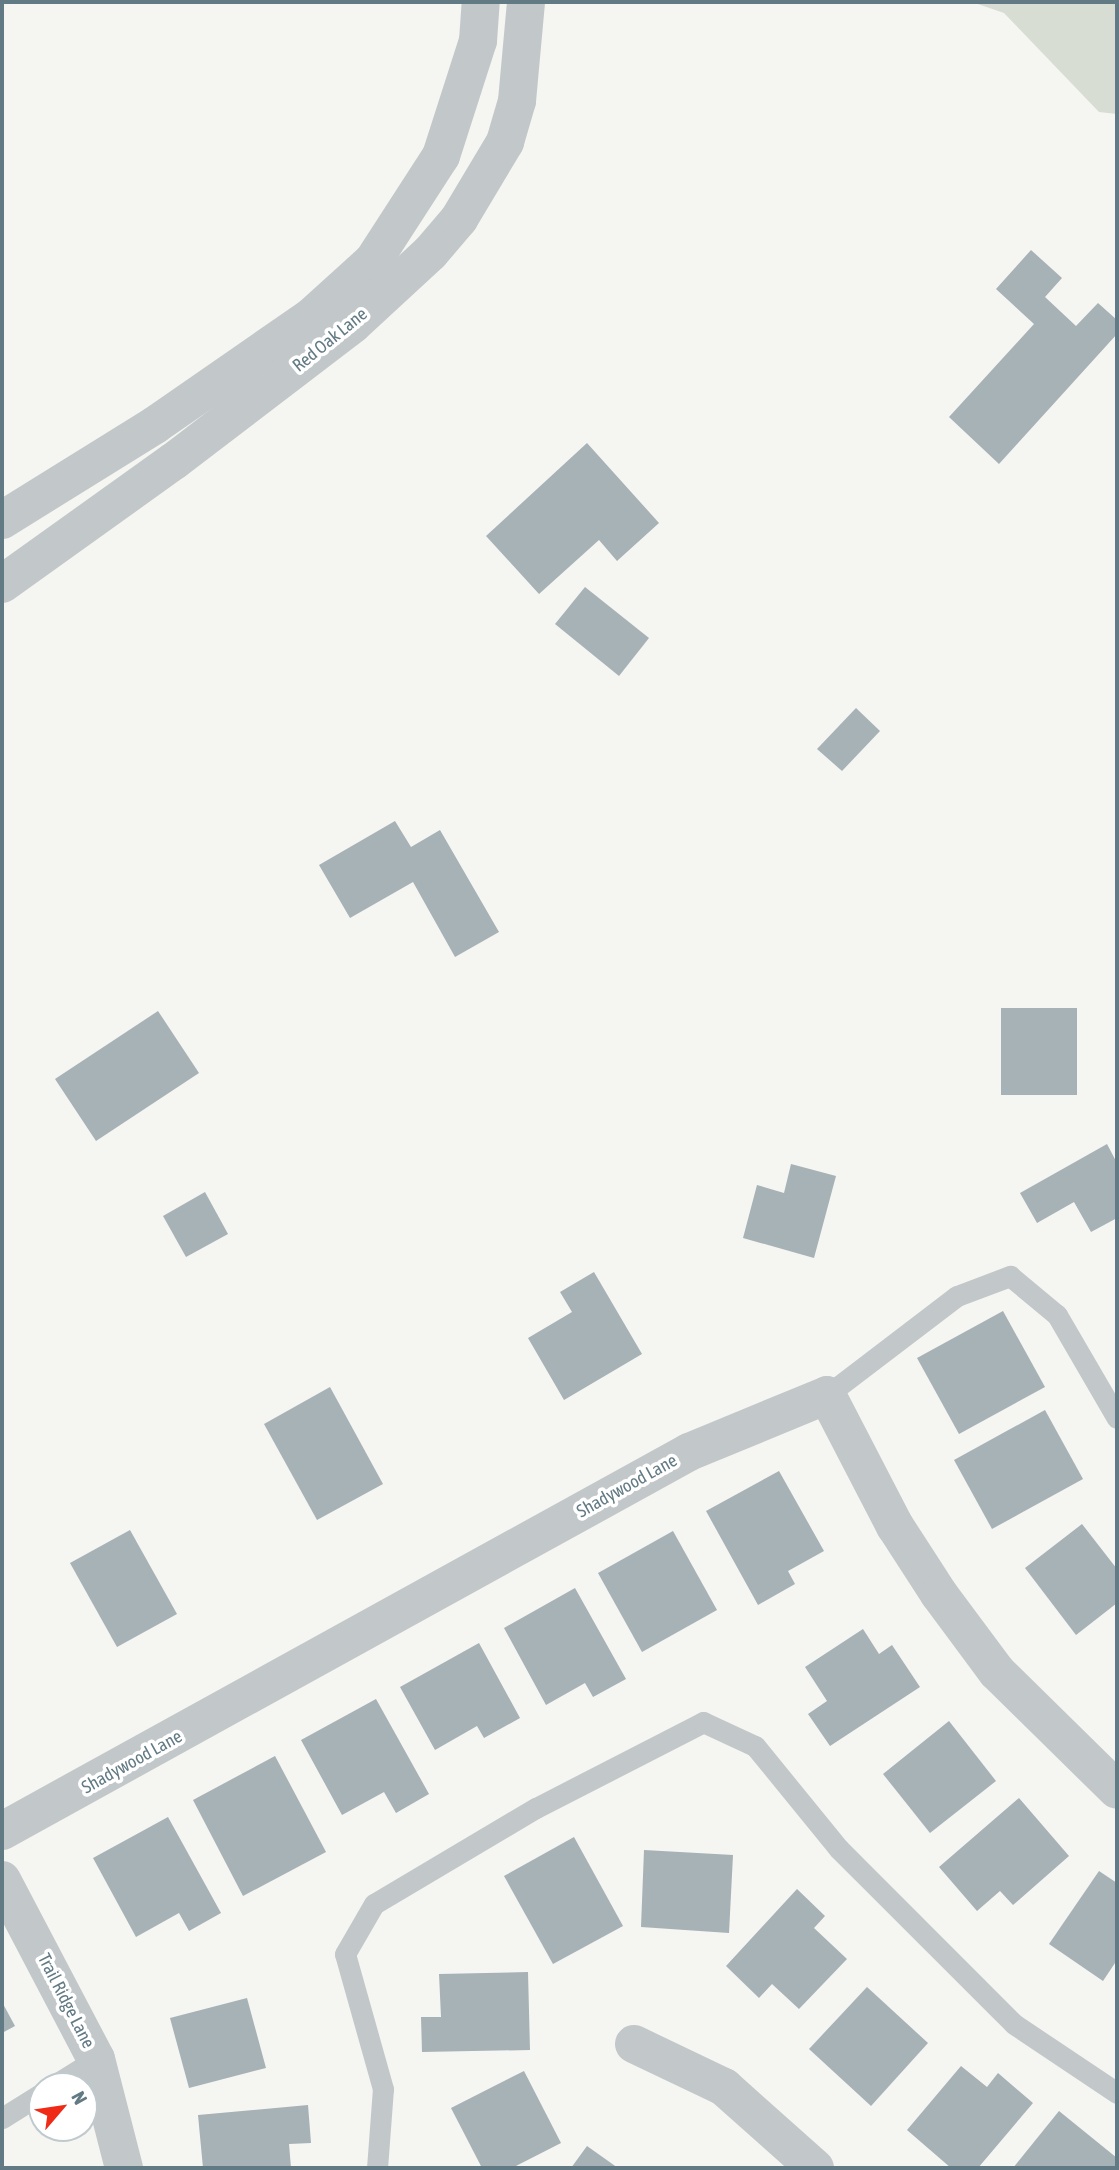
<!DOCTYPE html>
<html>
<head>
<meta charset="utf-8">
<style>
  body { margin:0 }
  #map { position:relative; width:1119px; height:2170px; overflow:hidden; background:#f5f5f1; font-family:"Asap Condensed",sans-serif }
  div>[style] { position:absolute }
  .green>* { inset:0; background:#d7ddd2 }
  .building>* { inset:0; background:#a6b2b5 }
  .lane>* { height:21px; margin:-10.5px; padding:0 10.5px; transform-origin:10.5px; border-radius:10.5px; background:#c2c7c9 }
  .street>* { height:38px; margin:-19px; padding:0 19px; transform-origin:19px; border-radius:19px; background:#c2c7c9 }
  span { translate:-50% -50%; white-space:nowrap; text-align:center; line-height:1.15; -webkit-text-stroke:7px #fff; paint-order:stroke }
  .street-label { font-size:18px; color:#627a84 }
  .frame { position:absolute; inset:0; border:4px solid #627a84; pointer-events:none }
  .north { position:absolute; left:28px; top:2072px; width:70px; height:70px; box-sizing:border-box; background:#fff; border:2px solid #c0cace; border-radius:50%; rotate:61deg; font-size:19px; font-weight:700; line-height:28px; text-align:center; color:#627a84 }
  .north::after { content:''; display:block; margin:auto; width:24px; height:32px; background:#ef2a17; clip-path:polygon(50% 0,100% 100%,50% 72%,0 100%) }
</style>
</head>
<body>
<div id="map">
  <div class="green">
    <i style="clip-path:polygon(972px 2px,1117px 2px,1117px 114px,1099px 112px,1004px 13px)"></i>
  </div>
  <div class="building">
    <i style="clip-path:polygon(1031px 250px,1062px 278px,1045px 297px,1076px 326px,1098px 303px,1117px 320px,1117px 334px,999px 464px,949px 417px,1034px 324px,996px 289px)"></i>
    <i style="clip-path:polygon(587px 443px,659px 523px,617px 561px,599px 540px,539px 594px,486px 536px)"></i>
    <i style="clip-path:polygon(585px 587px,649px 638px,619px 676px,555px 624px)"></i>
    <i style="clip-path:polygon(856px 708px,880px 731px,842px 771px,817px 749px)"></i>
    <i style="clip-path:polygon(395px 821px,411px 847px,440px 830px,499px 932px,455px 957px,413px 882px,350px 918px,319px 865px)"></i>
    <i style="clip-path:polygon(1001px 1008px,1077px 1008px,1077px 1095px,1001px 1095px)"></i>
    <i style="clip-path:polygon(158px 1011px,199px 1073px,96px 1141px,55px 1079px)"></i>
    <i style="clip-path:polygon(1107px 1144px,1117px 1163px,1117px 1218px,1091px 1232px,1074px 1202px,1037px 1223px,1020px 1193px)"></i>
    <i style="clip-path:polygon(791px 1164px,836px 1176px,814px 1258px,743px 1238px,757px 1185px,784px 1193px)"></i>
    <i style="clip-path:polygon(205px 1192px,228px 1234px,186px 1257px,163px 1216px)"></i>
    <i style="clip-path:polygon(594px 1272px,642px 1354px,564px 1400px,528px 1338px,572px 1312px,560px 1292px)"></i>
    <i style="clip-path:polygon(1003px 1311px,1045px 1387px,959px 1434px,917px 1358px)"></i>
    <i style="clip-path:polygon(330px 1387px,383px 1484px,317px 1520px,264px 1424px)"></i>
    <i style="clip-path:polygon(1045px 1410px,1083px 1479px,992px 1529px,954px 1460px)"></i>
    <i style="clip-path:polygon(779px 1471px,824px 1551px,788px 1571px,795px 1584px,758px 1605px,706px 1511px)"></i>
    <i style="clip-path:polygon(1082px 1524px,1117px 1569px,1117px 1603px,1076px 1635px,1025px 1568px)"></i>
    <i style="clip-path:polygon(130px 1530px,177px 1614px,117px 1647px,70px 1563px)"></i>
    <i style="clip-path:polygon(673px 1531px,717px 1610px,642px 1652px,598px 1573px)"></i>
    <i style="clip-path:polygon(575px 1588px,626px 1679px,593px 1697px,585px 1683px,546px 1705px,504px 1628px)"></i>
    <i style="clip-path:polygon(863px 1629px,879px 1654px,892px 1645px,920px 1687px,830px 1746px,808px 1714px,827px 1701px,805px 1667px)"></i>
    <i style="clip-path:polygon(479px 1643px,520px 1718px,484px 1738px,477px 1726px,435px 1750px,400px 1687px)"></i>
    <i style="clip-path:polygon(376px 1699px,429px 1794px,396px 1813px,384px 1792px,342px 1815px,301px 1740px)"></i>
    <i style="clip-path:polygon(949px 1721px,996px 1781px,930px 1833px,883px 1774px)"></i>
    <i style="clip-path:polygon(275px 1756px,326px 1852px,243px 1896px,193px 1800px)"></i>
    <i style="clip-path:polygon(1019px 1798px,1069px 1856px,1013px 1905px,1000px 1891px,977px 1911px,939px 1867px)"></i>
    <i style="clip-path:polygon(168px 1817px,221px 1913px,189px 1931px,179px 1913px,136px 1937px,93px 1858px)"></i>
    <i style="clip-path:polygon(574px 1837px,623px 1926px,553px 1964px,504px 1876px)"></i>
    <i style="clip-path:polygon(644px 1850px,733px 1855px,729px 1933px,641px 1927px)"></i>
    <i style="clip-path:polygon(1099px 1871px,1117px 1883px,1117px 1960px,1103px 1981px,1049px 1944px)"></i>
    <i style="clip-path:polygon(797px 1889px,825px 1916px,814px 1928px,847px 1959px,799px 2009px,772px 1984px,759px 1998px,726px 1966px)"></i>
    <i style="clip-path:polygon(528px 1972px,530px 2050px,422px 2052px,421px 2017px,441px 2017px,439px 1974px)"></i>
    <i style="clip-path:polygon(867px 1987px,928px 2043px,871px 2106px,809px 2049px)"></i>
    <i style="clip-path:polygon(247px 1998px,266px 2068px,189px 2088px,170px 2018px)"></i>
    <i style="clip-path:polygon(2px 2002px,15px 2026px,2px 2033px)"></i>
    <i style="clip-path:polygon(961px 2066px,987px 2087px,998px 2073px,1033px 2103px,978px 2168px,951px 2168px,907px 2130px)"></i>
    <i style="clip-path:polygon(524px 2071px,561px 2143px,512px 2168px,482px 2168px,451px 2108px)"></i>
    <i style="clip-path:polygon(308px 2105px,311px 2143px,289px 2144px,291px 2168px,203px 2168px,198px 2115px)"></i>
    <i style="clip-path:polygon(1059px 2111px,1117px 2158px,1117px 2168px,1013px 2168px)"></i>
    <i style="clip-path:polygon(587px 2146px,618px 2168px,571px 2168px)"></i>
  </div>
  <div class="lane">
    <i style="left:827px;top:1395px;width:163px;rotate:-37.3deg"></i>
    <i style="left:957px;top:1296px;width:57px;rotate:-20.7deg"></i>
    <i style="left:1010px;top:1276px;width:61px;rotate:39.7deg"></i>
    <i style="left:1057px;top:1315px;width:119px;rotate:59.8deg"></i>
    <i style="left:53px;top:2086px;width:51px;rotate:-32.1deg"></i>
    <i style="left:2px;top:2118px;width:47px;rotate:-32deg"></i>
    <i style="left:377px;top:2168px;width:79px;rotate:-85.7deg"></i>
    <i style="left:383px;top:2089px;width:140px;rotate:-105.7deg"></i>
    <i style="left:345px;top:1954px;width:58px;rotate:-59.9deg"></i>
    <i style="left:374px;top:1904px;width:188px;rotate:-30.7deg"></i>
    <i style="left:536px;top:1808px;width:188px;rotate:-27.2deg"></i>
    <i style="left:703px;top:1722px;width:57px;rotate:24.8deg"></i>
    <i style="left:755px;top:1746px;width:133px;rotate:50.8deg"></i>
    <i style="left:839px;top:1849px;width:247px;rotate:45deg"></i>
    <i style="left:1014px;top:2024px;width:124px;rotate:33.8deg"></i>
  </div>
  <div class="street">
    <i style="left:2px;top:520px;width:180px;rotate:-31.8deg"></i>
    <i style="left:155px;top:425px;width:190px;rotate:-34.7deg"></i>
    <i style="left:311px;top:317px;width:84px;rotate:-42.1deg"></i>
    <i style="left:373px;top:261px;width:125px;rotate:-57.1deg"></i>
    <i style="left:441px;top:156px;width:121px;rotate:-72.2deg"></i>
    <i style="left:478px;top:41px;width:39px;rotate:-86deg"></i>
    <i style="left:2px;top:584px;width:211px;rotate:-35.6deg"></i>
    <i style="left:174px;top:461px;width:225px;rotate:-37.4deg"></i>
    <i style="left:353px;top:324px;width:105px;rotate:-42.7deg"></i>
    <i style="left:430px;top:253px;width:45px;rotate:-49.5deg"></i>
    <i style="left:459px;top:219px;width:90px;rotate:-59.1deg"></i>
    <i style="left:505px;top:142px;width:43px;rotate:-73.7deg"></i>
    <i style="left:517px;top:101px;width:99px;rotate:-84.8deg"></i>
    <i style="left:2px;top:1831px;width:785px;rotate:-28.88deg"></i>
    <i style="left:689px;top:1452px;width:149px;rotate:-22.4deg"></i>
    <i style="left:827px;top:1395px;width:148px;rotate:62.6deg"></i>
    <i style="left:895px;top:1526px;width:81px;rotate:57.1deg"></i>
    <i style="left:939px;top:1594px;width:97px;rotate:53.4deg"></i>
    <i style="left:997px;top:1672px;width:168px;rotate:44.5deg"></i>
    <i style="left:2px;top:1880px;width:202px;rotate:62.3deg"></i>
    <i style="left:96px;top:2059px;width:113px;rotate:75.6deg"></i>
    <i style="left:634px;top:2044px;width:100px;rotate:25.5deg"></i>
    <i style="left:724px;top:2087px;width:122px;rotate:41.7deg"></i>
  </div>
  <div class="street-label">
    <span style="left:330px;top:340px;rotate:-39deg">Red Oak Lane</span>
    <span style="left:627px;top:1486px;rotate:-29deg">Shadywood Lane</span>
    <span style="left:132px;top:1762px;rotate:-29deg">Shadywood Lane</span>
    <span style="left:66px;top:2001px;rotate:63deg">Trail Ridge Lane</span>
  </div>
  <div class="frame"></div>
  <div class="north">N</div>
</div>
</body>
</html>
